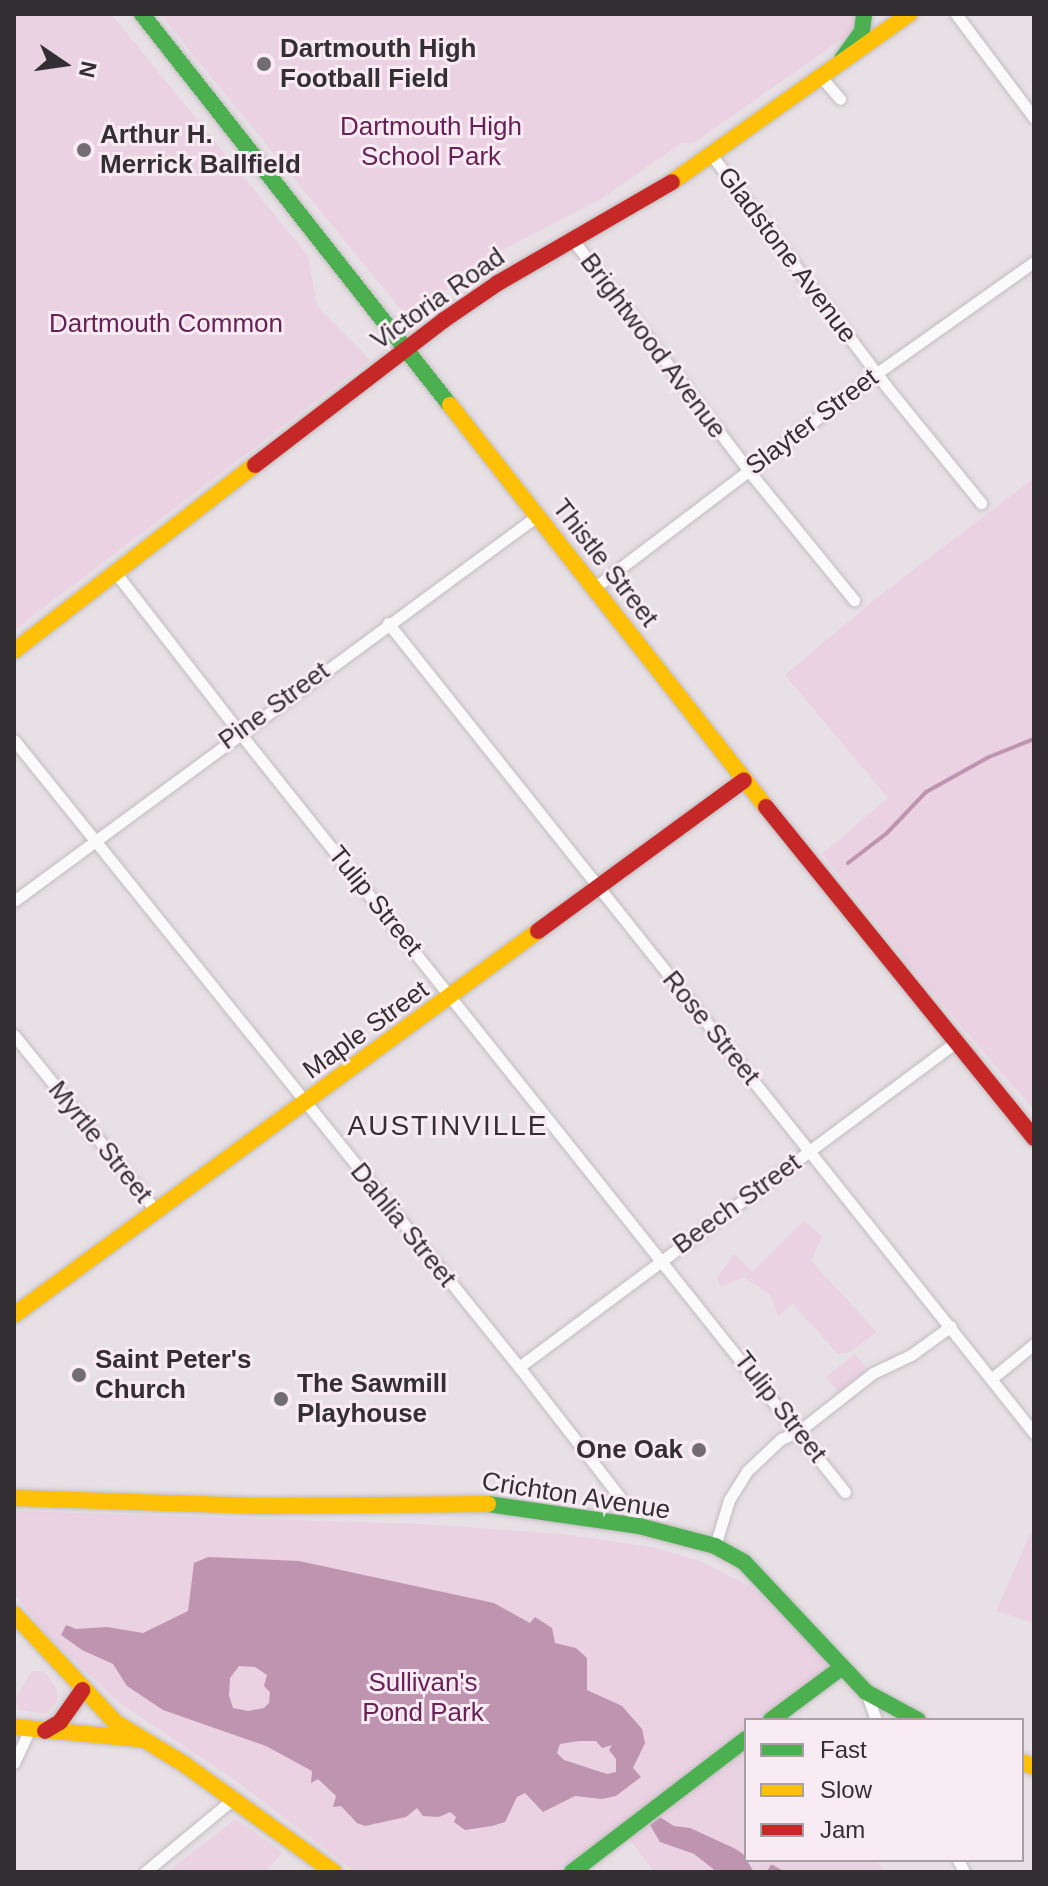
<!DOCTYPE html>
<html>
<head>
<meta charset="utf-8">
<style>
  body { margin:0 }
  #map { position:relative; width:1048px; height:1886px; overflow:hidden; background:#e7e0e5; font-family:Helvetica,sans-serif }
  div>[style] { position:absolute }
  .green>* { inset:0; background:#ead2e2 }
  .water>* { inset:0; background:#be94b1 }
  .stream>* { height:4px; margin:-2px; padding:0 2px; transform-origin:2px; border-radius:2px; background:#be94b1 }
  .roads { filter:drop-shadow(0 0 2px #c2bcc0) drop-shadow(0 0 2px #c2bcc0) }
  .street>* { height:11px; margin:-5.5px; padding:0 5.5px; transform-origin:5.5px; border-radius:5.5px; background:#fbfafb }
  .fast>* { height:16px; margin:-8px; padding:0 8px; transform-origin:8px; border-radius:8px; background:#4caf50 }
  .slow>* { height:16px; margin:-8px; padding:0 8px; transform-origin:8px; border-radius:8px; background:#ffc107 }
  .jam>* { height:16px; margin:-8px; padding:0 8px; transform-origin:8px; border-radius:8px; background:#c62828 }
  .dots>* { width:22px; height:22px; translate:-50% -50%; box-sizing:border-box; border:4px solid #f8ebf3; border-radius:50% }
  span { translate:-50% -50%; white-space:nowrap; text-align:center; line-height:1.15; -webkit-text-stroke:6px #f8ebf3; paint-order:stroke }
  .poi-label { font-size:26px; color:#332f32; font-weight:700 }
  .left { translate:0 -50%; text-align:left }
  .right { translate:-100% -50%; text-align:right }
  .park-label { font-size:26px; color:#672256 }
  .street-label { font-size:26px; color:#332f32 }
  .neighbourhood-label { font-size:28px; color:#332f32; letter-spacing:2px }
  .frame { position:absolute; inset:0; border:16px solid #332f32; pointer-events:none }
  .legend { position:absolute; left:744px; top:1718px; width:280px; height:144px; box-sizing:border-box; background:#f8ebf3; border:2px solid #a9a0a6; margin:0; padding:10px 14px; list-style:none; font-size:24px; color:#332f32 }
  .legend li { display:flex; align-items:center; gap:16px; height:40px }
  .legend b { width:40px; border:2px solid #a9a0a6 }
  .north { position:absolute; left:24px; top:24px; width:80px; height:80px; -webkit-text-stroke:6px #f8ebf3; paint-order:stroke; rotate:103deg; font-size:22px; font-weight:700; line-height:32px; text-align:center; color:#332f32 }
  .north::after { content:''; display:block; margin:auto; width:28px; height:36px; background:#332f32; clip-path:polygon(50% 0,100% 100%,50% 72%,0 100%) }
</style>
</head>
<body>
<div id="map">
  <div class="green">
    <i style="clip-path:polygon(14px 14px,111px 14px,308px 256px,317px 306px,370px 360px,14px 630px)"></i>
    <i style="clip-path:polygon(160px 14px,857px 14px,855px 30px,695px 142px,680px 144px,601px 199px,506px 248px,407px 317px)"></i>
    <i style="clip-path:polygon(1034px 478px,1034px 1110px,916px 974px,822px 854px,888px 798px,785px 675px,874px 600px)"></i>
    <i style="clip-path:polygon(804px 1221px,822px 1236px,811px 1261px,877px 1332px,849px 1352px,838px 1354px,792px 1303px,778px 1317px,770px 1294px,743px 1277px,721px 1287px,717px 1278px,734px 1254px,753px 1272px)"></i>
    <i style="clip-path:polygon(855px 1354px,867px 1369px,838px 1392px,826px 1377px)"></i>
    <i style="clip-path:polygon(14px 1511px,421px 1524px,563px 1534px,656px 1548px,702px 1562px,753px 1588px,845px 1675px,783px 1720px,746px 1720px,746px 1858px,727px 1844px,674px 1826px,661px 1818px,651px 1825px,660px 1842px,694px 1854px,717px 1872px,654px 1872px,629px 1838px,583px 1872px,355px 1872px,235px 1780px,118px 1702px,47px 1635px,14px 1593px)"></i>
    <i style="clip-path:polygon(1030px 1535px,1034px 1535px,1034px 1623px,996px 1611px)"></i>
    <i style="clip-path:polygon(32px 1671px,44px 1671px,57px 1689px,57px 1702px,46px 1714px,19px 1710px,14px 1700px)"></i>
    <i style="clip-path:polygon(236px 1819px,282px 1852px,266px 1872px,167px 1872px)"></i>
    <i style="clip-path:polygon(748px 1860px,877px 1860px,885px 1872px,754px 1872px)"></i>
  </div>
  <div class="water">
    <i style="clip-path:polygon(evenodd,208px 1557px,299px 1561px,494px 1603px,530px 1623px,535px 1617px,552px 1628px,555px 1643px,576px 1648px,587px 1658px,587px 1690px,622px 1706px,642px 1729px,645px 1743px,633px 1768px,641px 1777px,616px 1796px,602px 1799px,575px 1796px,543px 1812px,525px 1793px,517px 1797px,505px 1822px,492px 1826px,465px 1830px,454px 1822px,456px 1817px,450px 1812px,439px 1817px,423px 1816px,417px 1808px,406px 1817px,365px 1826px,357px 1823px,341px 1806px,333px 1807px,336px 1796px,318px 1779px,311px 1783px,312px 1771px,266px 1746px,163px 1710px,127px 1686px,113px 1664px,82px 1650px,61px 1635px,66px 1625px,76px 1629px,107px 1627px,143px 1633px,188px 1611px,194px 1563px,208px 1557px,239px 1666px,255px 1667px,267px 1675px,264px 1686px,270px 1692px,269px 1703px,264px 1708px,248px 1711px,233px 1708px,229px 1695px,230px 1678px,239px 1666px,208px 1557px,578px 1741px,596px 1741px,602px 1748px,612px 1745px,609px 1750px,616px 1759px,616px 1772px,607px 1774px,564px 1760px,557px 1753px,560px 1744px,578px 1741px)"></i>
    <i style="clip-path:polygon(660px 1817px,674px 1826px,690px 1828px,734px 1848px,743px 1854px,754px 1872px,717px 1872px,694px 1854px,660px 1842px,650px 1825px)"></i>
  </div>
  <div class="stream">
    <i style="left:848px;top:863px;width:49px;rotate:-37.6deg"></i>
    <i style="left:887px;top:833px;width:57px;rotate:-46.4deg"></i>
    <i style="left:926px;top:792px;width:72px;rotate:-29.1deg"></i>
    <i style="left:989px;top:757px;width:48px;rotate:-21.8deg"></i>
    <i style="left:769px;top:1872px;width:6px;rotate:-59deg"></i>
    <i style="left:772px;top:1867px;width:10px;rotate:29deg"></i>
  </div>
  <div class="roads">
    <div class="street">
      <i style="left:956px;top:14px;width:130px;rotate:53.1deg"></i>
      <i style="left:821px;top:77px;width:29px;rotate:49deg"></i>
      <i style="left:713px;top:157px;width:287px;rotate:52.9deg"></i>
      <i style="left:886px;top:386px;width:151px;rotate:50.9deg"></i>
      <i style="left:573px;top:240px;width:289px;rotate:52.7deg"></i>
      <i style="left:748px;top:470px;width:168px;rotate:50.8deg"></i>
      <i style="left:115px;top:572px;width:202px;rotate:52.2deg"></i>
      <i style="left:239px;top:732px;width:972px;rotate:51.43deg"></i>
      <i style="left:594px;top:588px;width:355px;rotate:-37.2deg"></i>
      <i style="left:877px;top:373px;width:192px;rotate:-35.3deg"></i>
      <i style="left:388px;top:623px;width:1036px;rotate:51.43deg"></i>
      <i style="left:14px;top:740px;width:805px;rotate:51.15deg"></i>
      <i style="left:519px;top:1367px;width:187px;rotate:52.2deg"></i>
      <i style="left:634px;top:1515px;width:12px;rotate:66deg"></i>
      <i style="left:14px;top:901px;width:649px;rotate:-36.36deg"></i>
      <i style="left:14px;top:1035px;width:226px;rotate:51.1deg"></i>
      <i style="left:519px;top:1367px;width:545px;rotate:-36.64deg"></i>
      <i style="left:991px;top:1379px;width:55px;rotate:-39.1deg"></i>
      <i style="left:715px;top:1546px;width:48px;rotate:-73.1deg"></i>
      <i style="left:729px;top:1500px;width:34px;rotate:-58deg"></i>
      <i style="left:747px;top:1471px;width:47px;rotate:-43.3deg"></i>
      <i style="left:781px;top:1439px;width:20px;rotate:-24deg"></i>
      <i style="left:799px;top:1431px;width:94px;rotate:-38.1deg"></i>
      <i style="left:873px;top:1373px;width:42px;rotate:-25.3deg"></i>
      <i style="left:911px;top:1355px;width:49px;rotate:-35.9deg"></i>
      <i style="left:866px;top:1692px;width:30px;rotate:70deg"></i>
      <i style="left:14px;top:1763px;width:35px;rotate:-65deg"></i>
      <i style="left:958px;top:1860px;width:13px;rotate:63deg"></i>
      <i style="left:145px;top:1872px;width:116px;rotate:-39.7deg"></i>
    </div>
    <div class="fast">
      <i style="left:142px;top:14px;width:498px;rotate:51.8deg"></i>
      <i style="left:842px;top:59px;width:34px;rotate:-54deg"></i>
      <i style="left:862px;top:31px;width:17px;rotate:-83deg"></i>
      <i style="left:488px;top:1504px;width:153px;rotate:8.3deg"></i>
      <i style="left:639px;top:1526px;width:79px;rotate:14.7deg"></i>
      <i style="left:715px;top:1546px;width:33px;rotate:29deg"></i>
      <i style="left:744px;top:1562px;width:178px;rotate:46.8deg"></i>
      <i style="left:866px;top:1692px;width:59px;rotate:28.3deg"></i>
      <i style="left:771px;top:1720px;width:87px;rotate:-36.6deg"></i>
      <i style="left:572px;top:1872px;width:219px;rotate:-37.4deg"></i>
    </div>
    <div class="slow">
      <i style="left:672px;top:182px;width:291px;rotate:-35.3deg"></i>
      <i style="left:450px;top:405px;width:511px;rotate:51.83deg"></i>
      <i style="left:14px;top:651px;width:304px;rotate:-37.7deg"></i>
      <i style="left:14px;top:1315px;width:650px;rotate:-36.23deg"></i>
      <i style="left:14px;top:1498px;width:245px;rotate:1.9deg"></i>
      <i style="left:259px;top:1506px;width:229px;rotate:-0.5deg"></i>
      <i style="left:14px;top:1614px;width:148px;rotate:46.9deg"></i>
      <i style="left:115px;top:1722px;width:81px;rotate:31.3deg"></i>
      <i style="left:184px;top:1764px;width:185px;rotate:35.8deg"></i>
      <i style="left:14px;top:1727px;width:125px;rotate:5.5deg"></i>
      <i style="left:1022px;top:1762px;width:13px;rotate:23deg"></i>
    </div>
    <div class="jam">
      <i style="left:255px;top:465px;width:238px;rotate:-37.5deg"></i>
      <i style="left:444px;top:320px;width:65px;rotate:-34.4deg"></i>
      <i style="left:498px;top:283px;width:201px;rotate:-30.1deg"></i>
      <i style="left:766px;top:807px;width:426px;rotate:51deg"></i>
      <i style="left:538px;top:931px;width:255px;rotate:-36.2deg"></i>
      <i style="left:45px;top:1731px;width:17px;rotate:-31deg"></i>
      <i style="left:60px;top:1722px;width:39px;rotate:-55deg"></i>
    </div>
  </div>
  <div class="dots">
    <i style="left:264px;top:64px;background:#726d71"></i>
    <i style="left:84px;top:150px;background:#726d71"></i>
    <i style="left:79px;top:1375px;background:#726d71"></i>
    <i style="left:281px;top:1399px;background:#726d71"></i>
    <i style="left:699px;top:1450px;background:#726d71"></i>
  </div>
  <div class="poi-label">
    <span class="left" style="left:280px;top:64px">Dartmouth High<br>Football Field</span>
    <span class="left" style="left:100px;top:150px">Arthur H.<br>Merrick Ballfield</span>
    <span class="left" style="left:95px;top:1375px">Saint Peter's<br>Church</span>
    <span class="left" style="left:297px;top:1399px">The Sawmill<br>Playhouse</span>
    <span class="right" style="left:683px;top:1450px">One Oak</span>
  </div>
  <div class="park-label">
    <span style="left:431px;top:142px">Dartmouth High<br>School Park</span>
    <span style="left:166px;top:324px">Dartmouth Common</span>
    <span style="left:423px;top:1698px">Sullivan's<br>Pond Park</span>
  </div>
  <div class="street-label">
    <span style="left:787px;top:255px;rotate:53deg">Gladstone Avenue</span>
    <span style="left:438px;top:299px;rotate:-35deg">Victoria Road</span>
    <span style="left:653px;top:346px;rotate:53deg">Brightwood Avenue</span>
    <span style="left:812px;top:422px;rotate:-37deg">Slayter Street</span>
    <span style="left:605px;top:563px;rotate:52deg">Thistle Street</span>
    <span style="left:274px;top:706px;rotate:-36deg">Pine Street</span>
    <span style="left:375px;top:901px;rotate:51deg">Tulip Street</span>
    <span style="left:711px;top:1028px;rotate:51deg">Rose Street</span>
    <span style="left:366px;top:1030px;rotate:-36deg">Maple Street</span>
    <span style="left:100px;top:1142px;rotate:51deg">Myrtle Street</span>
    <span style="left:737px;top:1204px;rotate:-36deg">Beech Street</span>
    <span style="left:403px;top:1225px;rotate:51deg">Dahlia Street</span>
    <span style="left:780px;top:1407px;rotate:52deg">Tulip Street</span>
    <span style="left:576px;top:1496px;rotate:9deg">Crichton Avenue</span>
  </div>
  <div class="neighbourhood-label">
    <span style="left:448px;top:1126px">AUSTINVILLE</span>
  </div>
  <div class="frame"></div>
  <ul class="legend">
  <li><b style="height:10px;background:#4caf50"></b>Fast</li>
  <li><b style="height:10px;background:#ffc107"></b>Slow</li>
  <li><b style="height:10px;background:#c62828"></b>Jam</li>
  </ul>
  <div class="north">N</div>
</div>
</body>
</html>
